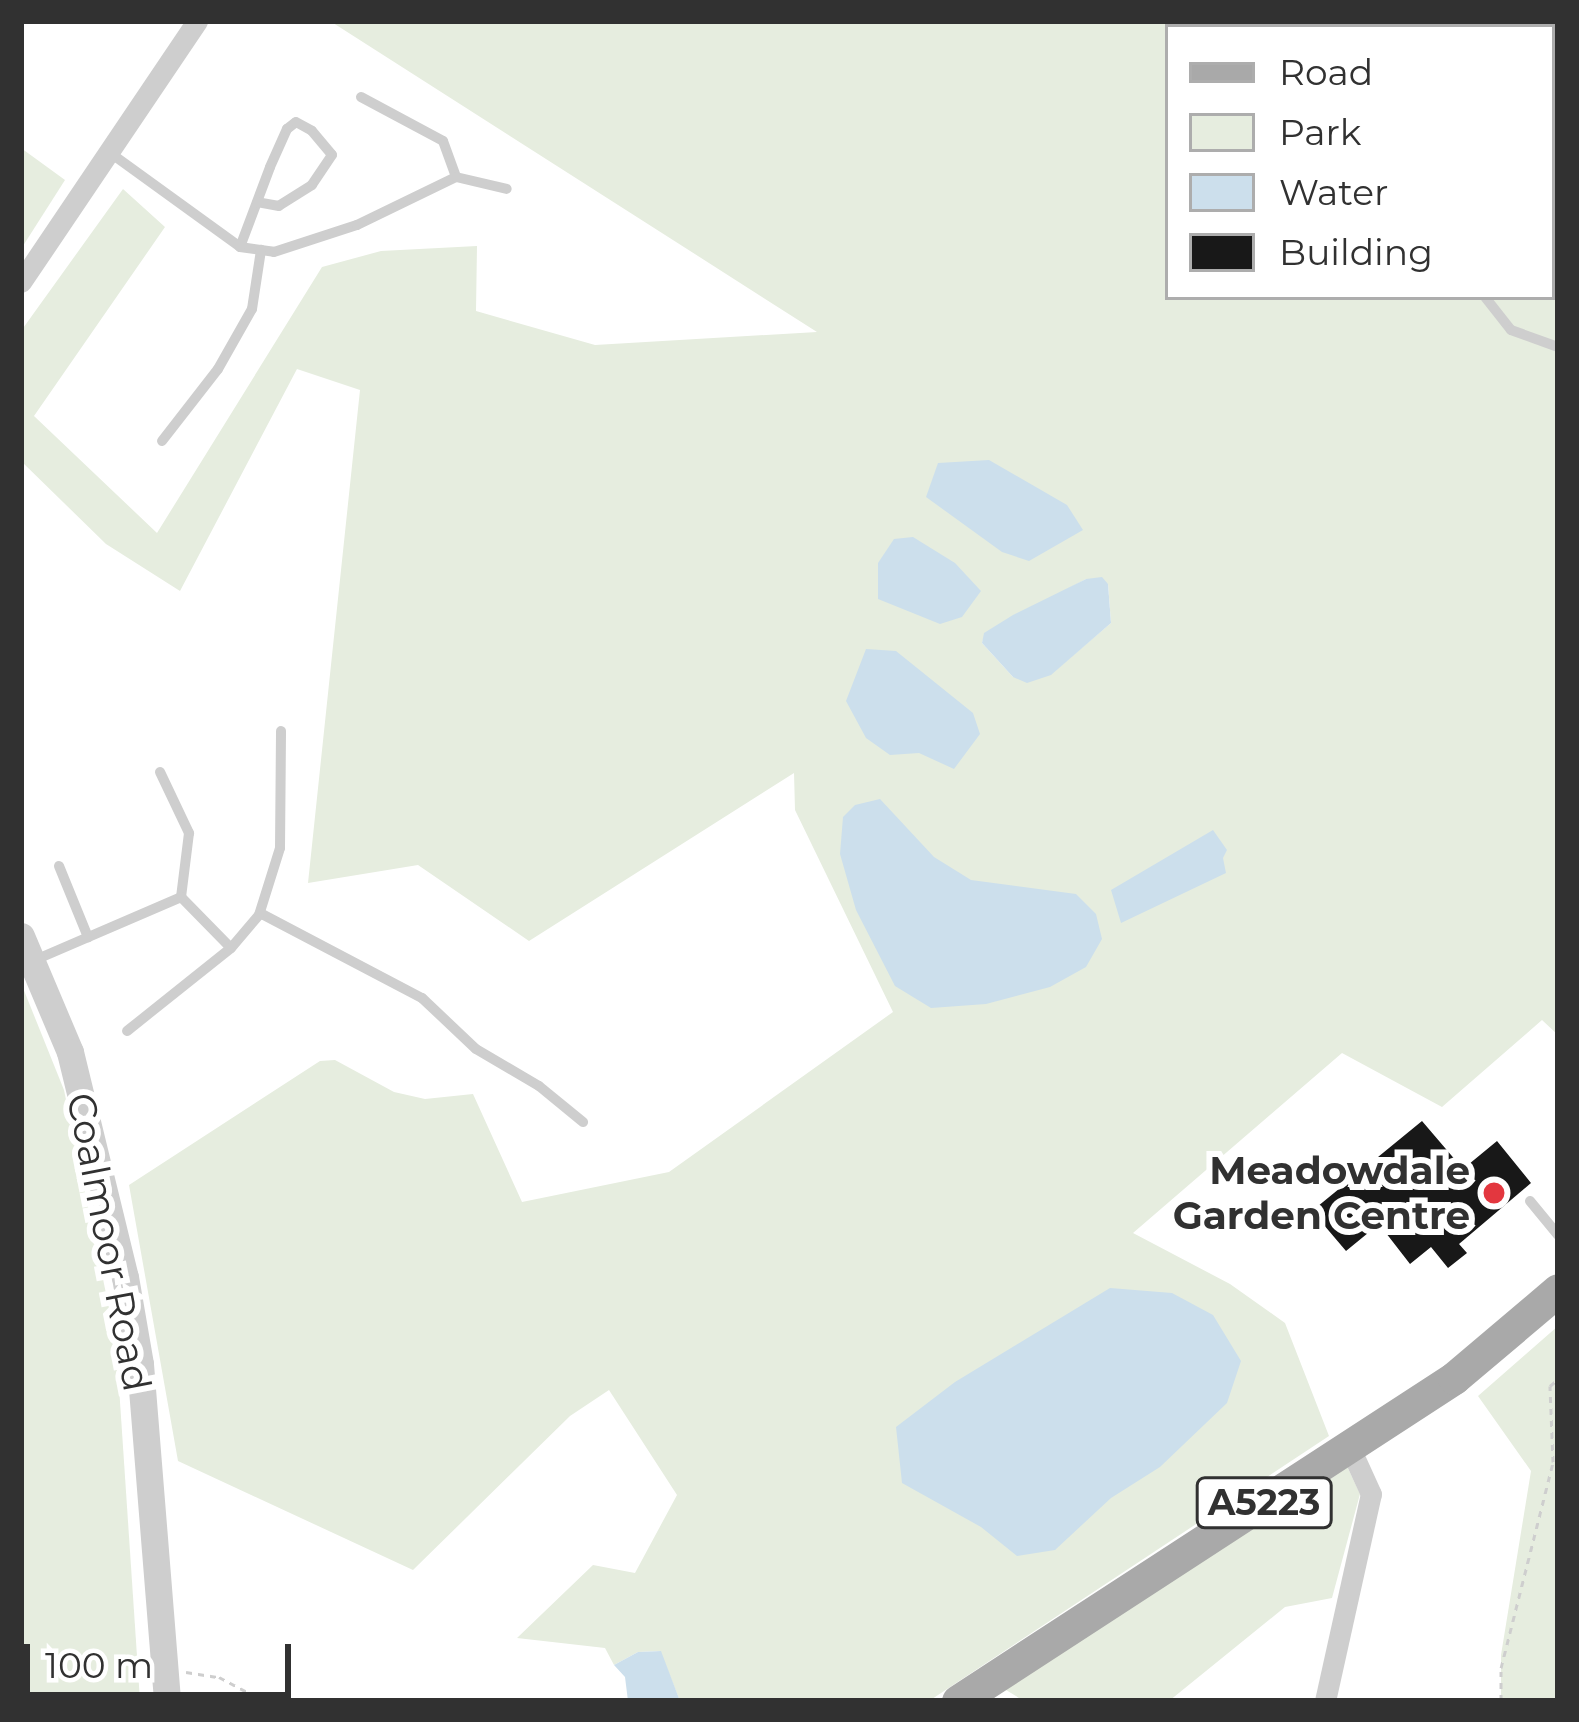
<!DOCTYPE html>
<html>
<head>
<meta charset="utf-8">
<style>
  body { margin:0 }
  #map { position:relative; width:1579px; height:1722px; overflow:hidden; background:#fff; font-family:Montserrat,sans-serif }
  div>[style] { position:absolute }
  .green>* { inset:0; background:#e6eddf }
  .water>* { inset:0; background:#ccdfec }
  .building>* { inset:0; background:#181818 }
  .path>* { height:3px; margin-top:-1.5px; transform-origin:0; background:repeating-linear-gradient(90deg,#cecece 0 6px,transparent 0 12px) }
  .service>* { height:10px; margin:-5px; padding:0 5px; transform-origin:5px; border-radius:5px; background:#cecece }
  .minor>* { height:21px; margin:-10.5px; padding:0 10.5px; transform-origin:10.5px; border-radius:10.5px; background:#cecece }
  .tertiary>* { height:27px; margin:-13.5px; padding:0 13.5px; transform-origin:13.5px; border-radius:13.5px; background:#cecece }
  .primary>* { height:33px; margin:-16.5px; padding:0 16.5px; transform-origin:16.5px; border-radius:16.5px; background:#a9a9a9 }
  .dots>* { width:33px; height:33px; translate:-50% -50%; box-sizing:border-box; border:6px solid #fff; border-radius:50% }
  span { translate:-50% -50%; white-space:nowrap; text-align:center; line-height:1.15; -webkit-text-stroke:12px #fff; paint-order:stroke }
  .shield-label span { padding:3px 9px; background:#fff; border:3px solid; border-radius:9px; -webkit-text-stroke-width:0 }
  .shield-label { font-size:36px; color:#313131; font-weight:700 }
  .poi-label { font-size:39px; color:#313131; font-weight:700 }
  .right { translate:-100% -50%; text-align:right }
  .street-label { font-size:39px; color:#313131 }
  .frame { position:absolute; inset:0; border:24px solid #313131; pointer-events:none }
  .legend { position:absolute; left:1165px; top:24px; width:390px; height:276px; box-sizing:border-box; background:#fff; border:3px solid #adadad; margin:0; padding:15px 21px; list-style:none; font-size:36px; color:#313131 }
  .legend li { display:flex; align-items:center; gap:24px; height:60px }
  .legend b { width:60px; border:3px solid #adadad }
  .scale { position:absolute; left:24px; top:1644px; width:267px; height:54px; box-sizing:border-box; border:6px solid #313131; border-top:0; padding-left:15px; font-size:36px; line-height:42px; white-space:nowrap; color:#313131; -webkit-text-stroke:9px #fff; paint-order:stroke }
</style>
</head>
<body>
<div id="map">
  <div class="green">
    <i style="clip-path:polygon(evenodd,330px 21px,1558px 21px,1558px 1035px,1542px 1020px,1442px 1107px,1342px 1053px,1133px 1233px,1230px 1284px,1285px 1323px,1329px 1436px,929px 1701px,680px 1701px,660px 1651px,638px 1652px,614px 1665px,605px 1648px,517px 1638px,593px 1565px,635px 1573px,677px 1495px,609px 1390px,570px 1416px,413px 1570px,178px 1461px,129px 1185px,320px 1061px,335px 1060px,394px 1092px,425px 1099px,473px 1094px,522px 1202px,669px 1172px,893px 1012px,795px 810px,794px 773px,529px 941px,418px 865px,308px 883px,360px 390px,297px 369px,180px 591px,106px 544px,21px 461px,21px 331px,123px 189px,165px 227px,34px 416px,157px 533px,322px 267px,381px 251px,477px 246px,476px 311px,595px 345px,817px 332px,330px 21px,1168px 27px,1552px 27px,1552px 297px,1168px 297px,1168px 27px,330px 21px,1086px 579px,1108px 584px,1111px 623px,1051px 674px,1013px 677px,982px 643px,985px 633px,1086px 579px)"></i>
    <i style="clip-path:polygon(21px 148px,65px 180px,21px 249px)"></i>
    <i style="clip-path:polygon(21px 983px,64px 1090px,116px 1342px,140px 1701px,21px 1701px)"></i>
    <i style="clip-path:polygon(1558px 1326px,1558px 1701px,1501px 1701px,1501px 1655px,1531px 1471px,1478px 1396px)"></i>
    <i style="clip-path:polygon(1345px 1462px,1360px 1494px,1332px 1598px,1285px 1607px,1169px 1701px,1024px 1701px,1001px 1687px)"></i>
  </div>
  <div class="water">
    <i style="clip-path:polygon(989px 460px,1067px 505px,1083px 530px,1029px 561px,1002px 552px,926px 497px,938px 463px)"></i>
    <i style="clip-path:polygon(913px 537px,955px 563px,981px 591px,962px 617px,940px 624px,878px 599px,878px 563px,894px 539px)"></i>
    <i style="clip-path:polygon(1102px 577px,1108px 584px,1111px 623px,1051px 675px,1027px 683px,1013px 677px,982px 643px,984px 633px,1013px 615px,1086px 579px)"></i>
    <i style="clip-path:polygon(866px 649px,896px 651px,973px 713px,980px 734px,954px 769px,919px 753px,890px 755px,866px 738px,846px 701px)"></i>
    <i style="clip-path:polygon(880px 799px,934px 857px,971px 880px,1076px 894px,1096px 914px,1102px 939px,1086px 967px,1050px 987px,986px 1004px,931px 1008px,895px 986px,856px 910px,840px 854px,843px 817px,855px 805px)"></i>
    <i style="clip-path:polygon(1213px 830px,1227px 850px,1223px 858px,1226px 873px,1121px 923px,1111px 890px)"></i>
    <i style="clip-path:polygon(1110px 1288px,1172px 1293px,1213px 1315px,1241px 1361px,1227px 1403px,1160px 1467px,1111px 1498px,1055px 1550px,1017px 1556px,981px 1527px,902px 1483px,896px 1427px,955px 1382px)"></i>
    <i style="clip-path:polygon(661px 1651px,680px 1701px,628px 1701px,625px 1677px,614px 1665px,638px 1652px)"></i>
  </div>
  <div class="building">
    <i style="clip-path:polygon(1422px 1121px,1463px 1169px,1497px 1141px,1531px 1183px,1459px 1244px,1467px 1253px,1448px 1268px,1431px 1247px,1410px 1264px,1379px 1224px,1346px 1251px,1312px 1211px)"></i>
  </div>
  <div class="path">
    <i style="left:186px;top:1672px;width:33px;rotate:9deg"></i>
    <i style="left:219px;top:1677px;width:51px;rotate:28.1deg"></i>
    <i style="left:1501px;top:1701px;width:33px;rotate:-90deg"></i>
    <i style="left:1501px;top:1668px;width:212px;rotate:-75.8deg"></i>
    <i style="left:1553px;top:1462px;width:76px;rotate:-92.3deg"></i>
    <i style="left:1550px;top:1386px;width:11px;rotate:-41deg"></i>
  </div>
  <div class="service">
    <i style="left:361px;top:97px;width:93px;rotate:28.2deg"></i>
    <i style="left:443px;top:141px;width:38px;rotate:70deg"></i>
    <i style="left:109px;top:152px;width:162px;rotate:35.9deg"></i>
    <i style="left:240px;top:247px;width:34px;rotate:8deg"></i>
    <i style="left:274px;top:252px;width:87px;rotate:-18deg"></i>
    <i style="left:357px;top:225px;width:110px;rotate:-25.9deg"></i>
    <i style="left:456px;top:177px;width:52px;rotate:13.2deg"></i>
    <i style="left:240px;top:247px;width:85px;rotate:-69.4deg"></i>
    <i style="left:270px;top:167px;width:42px;rotate:-65.9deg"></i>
    <i style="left:287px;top:129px;width:11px;rotate:-38deg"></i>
    <i style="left:296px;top:122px;width:18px;rotate:29deg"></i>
    <i style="left:312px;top:131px;width:31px;rotate:50deg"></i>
    <i style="left:332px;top:155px;width:36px;rotate:124deg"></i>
    <i style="left:312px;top:185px;width:39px;rotate:148deg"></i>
    <i style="left:279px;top:206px;width:22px;rotate:-170deg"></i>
    <i style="left:1485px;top:297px;width:42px;rotate:51.8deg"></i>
    <i style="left:1511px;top:330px;width:50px;rotate:19.9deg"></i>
    <i style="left:162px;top:441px;width:91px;rotate:-52.1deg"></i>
    <i style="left:218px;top:369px;width:69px;rotate:-60.5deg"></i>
    <i style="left:252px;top:309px;width:60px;rotate:-81.3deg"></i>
    <i style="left:160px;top:772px;width:68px;rotate:64.6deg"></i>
    <i style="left:189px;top:833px;width:64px;rotate:97.1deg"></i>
    <i style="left:59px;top:866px;width:77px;rotate:67.8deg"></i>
    <i style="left:260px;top:913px;width:183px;rotate:27.7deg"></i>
    <i style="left:422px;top:998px;width:74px;rotate:43.4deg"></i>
    <i style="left:476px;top:1049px;width:73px;rotate:30.4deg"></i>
    <i style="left:539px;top:1086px;width:57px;rotate:39.3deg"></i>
    <i style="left:231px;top:948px;width:43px;rotate:-49.7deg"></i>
    <i style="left:259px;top:915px;width:70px;rotate:-72.6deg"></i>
    <i style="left:280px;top:848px;width:117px;rotate:-89.5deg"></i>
    <i style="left:35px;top:960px;width:159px;rotate:-23.3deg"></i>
    <i style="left:181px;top:897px;width:71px;rotate:45.6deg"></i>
    <i style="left:231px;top:948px;width:133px;rotate:141.4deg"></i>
    <i style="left:1530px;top:1201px;width:44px;rotate:50.5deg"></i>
  </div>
  <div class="minor">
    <i style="left:21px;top:282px;width:315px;rotate:-56deg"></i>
    <i style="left:1325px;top:1701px;width:212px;rotate:-77.5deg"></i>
    <i style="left:1371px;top:1494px;width:51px;rotate:-114.5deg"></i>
  </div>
  <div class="tertiary">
    <i style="left:21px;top:936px;width:126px;rotate:67.1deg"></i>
    <i style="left:70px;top:1052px;width:232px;rotate:76.3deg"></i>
    <i style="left:125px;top:1277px;width:88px;rotate:80.2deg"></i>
    <i style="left:140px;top:1364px;width:338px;rotate:85.4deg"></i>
  </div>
  <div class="primary">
    <i style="left:958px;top:1701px;width:592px;rotate:-33.07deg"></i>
    <i style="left:1454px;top:1378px;width:136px;rotate:-40.2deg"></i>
  </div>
  <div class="dots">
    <i style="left:1494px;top:1193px;background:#e3373f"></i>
  </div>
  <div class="shield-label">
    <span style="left:1264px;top:1503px">A5223</span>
  </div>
  <div class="poi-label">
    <span class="right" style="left:1470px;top:1193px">Meadowdale<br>Garden Centre</span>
  </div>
  <div class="street-label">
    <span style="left:109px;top:1242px;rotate:79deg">Coalmoor Road</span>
  </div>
  <div class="frame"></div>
  <ul class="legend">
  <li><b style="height:15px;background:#a9a9a9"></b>Road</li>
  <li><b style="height:33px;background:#e6eddf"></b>Park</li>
  <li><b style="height:33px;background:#ccdfec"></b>Water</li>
  <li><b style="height:33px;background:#181818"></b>Building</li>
  </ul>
  <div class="scale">100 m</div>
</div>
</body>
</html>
